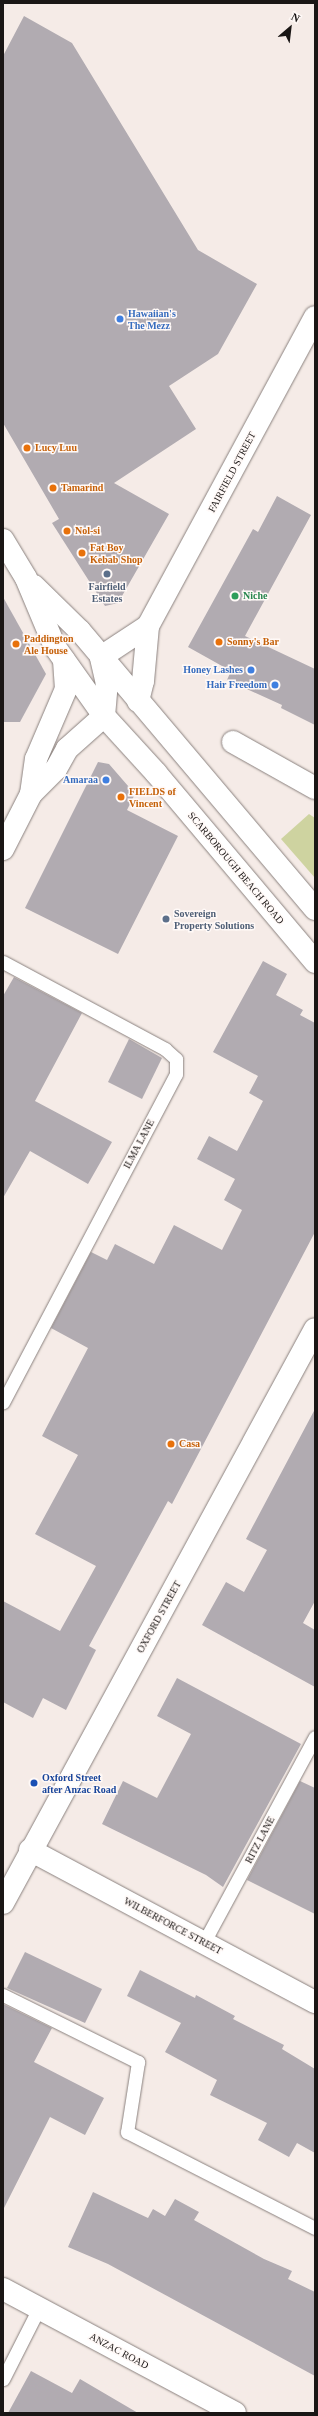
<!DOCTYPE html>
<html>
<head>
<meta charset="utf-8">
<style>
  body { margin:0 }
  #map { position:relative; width:318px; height:2416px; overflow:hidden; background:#f5ebe7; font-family:Georgia,serif }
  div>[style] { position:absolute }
  .green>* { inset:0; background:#ced3a0 }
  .building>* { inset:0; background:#b1abb1 }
  .roads { filter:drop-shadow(0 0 1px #8a817e) drop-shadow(0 0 1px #8a817e) }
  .lane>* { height:13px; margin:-6.5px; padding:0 6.5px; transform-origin:6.5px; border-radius:6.5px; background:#fff }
  .street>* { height:22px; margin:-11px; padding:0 11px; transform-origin:11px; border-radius:11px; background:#fff }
  .primary>* { height:22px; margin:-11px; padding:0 11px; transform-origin:11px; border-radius:11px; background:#fff }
  .dots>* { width:11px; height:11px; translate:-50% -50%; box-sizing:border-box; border:2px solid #fff9f7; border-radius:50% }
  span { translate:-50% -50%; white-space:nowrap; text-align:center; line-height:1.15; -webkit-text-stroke:3px #fff9f7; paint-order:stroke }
  .shop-label { font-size:10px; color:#366cbe; font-weight:700 }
  .left { translate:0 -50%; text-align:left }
  .right { translate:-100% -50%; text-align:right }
  .food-label { font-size:10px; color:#c56008; font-weight:700 }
  .street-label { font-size:10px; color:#1a1615 }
  .service-label { font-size:10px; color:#4e5e75; font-weight:700 }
  .leisure-label { font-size:10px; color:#27864d; font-weight:700 }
  .transit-label { font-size:10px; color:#164399; font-weight:700 }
  .frame { position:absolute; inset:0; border:4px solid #1a1615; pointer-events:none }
  .north { position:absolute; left:270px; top:8px; width:40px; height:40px; -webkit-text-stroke:3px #fff9f7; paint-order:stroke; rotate:28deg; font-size:11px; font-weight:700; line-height:16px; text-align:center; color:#1a1615 }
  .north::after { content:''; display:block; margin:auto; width:14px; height:18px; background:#1a1615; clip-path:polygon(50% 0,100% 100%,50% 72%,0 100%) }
</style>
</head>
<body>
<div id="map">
  <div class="green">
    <i style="clip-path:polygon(309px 814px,315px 818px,315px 878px,281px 839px)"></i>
  </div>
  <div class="building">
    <i style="clip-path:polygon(24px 16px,72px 43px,198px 250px,257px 284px,218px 354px,169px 386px,196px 429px,114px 483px,169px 514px,118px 603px,105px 606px,52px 523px,59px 519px,3px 423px,3px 56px)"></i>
    <i style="clip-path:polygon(277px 496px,311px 515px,245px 636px,315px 669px,315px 725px,281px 708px,282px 705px,227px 680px,231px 671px,188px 647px,253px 529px,258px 532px)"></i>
    <i style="clip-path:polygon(3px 597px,46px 674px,20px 722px,3px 722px)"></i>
    <i style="clip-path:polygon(98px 762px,109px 764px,135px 794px,127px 810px,178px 836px,118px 954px,25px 908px)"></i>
    <i style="clip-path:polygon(263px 961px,287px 974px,276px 995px,303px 1010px,300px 1015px,315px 1023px,315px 1232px,172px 1504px,168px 1501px,89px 1646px,96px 1650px,66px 1710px,43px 1698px,33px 1718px,3px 1702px,3px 1601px,60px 1631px,96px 1566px,35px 1534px,78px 1455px,42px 1436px,88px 1348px,51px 1328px,91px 1252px,107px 1260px,115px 1244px,154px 1264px,174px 1225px,222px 1250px,242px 1210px,224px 1200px,235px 1179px,197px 1159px,209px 1136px,237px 1151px,263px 1101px,249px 1093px,258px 1076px,213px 1052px)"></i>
    <i style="clip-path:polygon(14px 977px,82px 1013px,35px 1101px,112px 1142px,88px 1184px,30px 1151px,3px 1198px,3px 996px)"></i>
    <i style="clip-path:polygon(129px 1039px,162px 1058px,142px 1099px,108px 1082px)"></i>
    <i style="clip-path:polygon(315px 1409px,315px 1601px,303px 1623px,315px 1630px,315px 1687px,202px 1625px,226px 1582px,244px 1592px,267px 1550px,246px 1539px)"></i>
    <i style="clip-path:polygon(177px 1678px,301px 1744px,223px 1887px,206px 1875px,102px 1824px,123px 1781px,157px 1798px,191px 1734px,157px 1716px)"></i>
    <i style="clip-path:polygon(300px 1781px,315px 1788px,315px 1914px,247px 1880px)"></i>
    <i style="clip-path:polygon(25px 1952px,102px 1989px,85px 2023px,7px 1988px)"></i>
    <i style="clip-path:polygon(140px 1970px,195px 1998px,196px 1995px,235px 2016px,233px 2019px,284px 2045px,282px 2049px,315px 2069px,315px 2153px,297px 2143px,289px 2157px,258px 2140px,267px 2123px,210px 2095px,217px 2080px,165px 2052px,181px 2023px,127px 1996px)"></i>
    <i style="clip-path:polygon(3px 2004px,52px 2028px,34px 2062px,104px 2098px,85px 2135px,50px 2117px,3px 2210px)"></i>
    <i style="clip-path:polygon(93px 2192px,148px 2218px,153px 2209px,165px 2216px,175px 2199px,199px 2212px,194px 2220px,264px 2259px,292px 2271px,288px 2279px,315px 2292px,315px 2376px,108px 2264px,68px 2247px)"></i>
    <i style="clip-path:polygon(31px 2371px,72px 2393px,80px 2379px,138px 2413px,8px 2413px)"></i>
  </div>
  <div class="roads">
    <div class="lane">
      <i style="left:3px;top:962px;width:184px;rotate:28.2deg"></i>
      <i style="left:165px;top:1049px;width:15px;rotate:42deg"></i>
      <i style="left:176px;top:1059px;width:15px;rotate:90deg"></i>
      <i style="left:176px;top:1074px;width:371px;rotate:117.8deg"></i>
      <i style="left:204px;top:1942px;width:233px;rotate:-61.6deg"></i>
      <i style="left:3px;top:1995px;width:151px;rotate:26.4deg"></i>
      <i style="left:138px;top:2062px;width:71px;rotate:98.9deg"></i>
      <i style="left:127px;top:2132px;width:211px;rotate:27.1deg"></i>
      <i style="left:3px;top:2379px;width:80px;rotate:-63.1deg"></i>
    </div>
    <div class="street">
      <i style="left:138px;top:701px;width:21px;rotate:-76deg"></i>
      <i style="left:143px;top:681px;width:55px;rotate:-84.8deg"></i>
      <i style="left:148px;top:626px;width:351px;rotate:-61.6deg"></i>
      <i style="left:233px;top:742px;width:94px;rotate:29.3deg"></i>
      <i style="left:31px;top:794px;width:35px;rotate:-45deg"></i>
      <i style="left:56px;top:769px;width:23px;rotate:-61deg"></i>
      <i style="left:67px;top:749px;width:50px;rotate:-41.7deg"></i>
      <i style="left:104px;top:716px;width:32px;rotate:-85deg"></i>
      <i style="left:107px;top:684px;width:28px;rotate:-103deg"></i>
      <i style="left:101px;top:657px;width:56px;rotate:-33.4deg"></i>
      <i style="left:3px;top:849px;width:62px;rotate:-63deg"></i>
      <i style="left:31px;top:794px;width:35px;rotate:-82deg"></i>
      <i style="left:36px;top:759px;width:76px;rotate:-66.8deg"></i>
      <i style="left:66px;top:689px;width:29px;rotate:-94deg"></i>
      <i style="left:30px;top:1850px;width:323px;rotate:28.1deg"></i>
      <i style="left:3px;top:2289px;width:263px;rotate:28.1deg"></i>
    </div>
    <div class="primary">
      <i style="left:3px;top:540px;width:44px;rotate:58.8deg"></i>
      <i style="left:26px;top:578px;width:75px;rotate:67.2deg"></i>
      <i style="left:55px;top:647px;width:85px;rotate:54.6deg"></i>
      <i style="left:104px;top:716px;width:77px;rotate:47.6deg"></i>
      <i style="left:156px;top:773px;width:247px;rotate:49.9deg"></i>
      <i style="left:34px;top:586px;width:64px;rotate:44.4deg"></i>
      <i style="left:80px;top:631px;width:364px;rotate:49.8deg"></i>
      <i style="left:3px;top:1903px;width:653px;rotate:-61.47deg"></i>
    </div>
  </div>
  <div class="dots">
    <i style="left:120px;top:319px;background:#3f7fe0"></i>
    <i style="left:27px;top:448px;background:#e8710a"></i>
    <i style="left:53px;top:488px;background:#e8710a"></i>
    <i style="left:67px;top:531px;background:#e8710a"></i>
    <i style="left:82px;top:553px;background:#e8710a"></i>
    <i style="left:107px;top:574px;background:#5c6f8a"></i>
    <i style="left:235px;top:596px;background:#2e9e5b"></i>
    <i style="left:219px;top:642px;background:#e8710a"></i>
    <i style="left:16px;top:644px;background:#e8710a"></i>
    <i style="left:251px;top:670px;background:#3f7fe0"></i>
    <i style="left:275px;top:685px;background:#3f7fe0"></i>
    <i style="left:106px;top:780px;background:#3f7fe0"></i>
    <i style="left:121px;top:797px;background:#e8710a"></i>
    <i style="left:166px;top:919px;background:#5c6f8a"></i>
    <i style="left:171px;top:1444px;background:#e8710a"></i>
    <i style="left:34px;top:1783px;background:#1a4fb4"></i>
  </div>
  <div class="shop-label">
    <span class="left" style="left:128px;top:319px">Hawaiian's<br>The Mezz</span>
    <span class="right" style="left:243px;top:670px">Honey Lashes</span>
    <span class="right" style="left:267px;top:685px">Hair Freedom</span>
    <span class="right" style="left:98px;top:780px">Amaraa</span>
  </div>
  <div class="food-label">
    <span class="left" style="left:35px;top:448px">Lucy Luu</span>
    <span class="left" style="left:61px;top:488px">Tamarind</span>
    <span class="left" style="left:75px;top:531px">Nol-si</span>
    <span class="left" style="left:90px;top:553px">Fat Boy<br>Kebab Shop</span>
    <span class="left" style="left:24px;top:644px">Paddington<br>Ale House</span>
    <span class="left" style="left:227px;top:642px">Sonny's Bar</span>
    <span class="left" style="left:129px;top:797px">FIELDS of<br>Vincent</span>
    <span class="left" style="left:179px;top:1444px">Casa</span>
  </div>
  <div class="street-label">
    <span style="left:232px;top:472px;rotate:-62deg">FAIRFIELD STREET</span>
    <span style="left:236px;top:868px;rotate:50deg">SCARBOROUGH BEACH ROAD</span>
    <span style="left:139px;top:1144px;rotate:-62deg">ILMA LANE</span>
    <span style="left:159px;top:1617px;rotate:-61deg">OXFORD STREET</span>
    <span style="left:260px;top:1840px;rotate:-62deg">RITZ LANE</span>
    <span style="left:173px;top:1926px;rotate:28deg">WILBERFORCE STREET</span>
    <span style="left:119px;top:2351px;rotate:28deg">ANZAC ROAD</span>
  </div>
  <div class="service-label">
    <span style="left:107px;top:592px">Fairfield<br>Estates</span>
    <span class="left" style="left:174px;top:919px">Sovereign<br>Property Solutions</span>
  </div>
  <div class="leisure-label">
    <span class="left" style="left:243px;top:596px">Niche</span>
  </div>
  <div class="transit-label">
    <span class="left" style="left:42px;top:1783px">Oxford Street<br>after Anzac Road</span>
  </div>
  <div class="frame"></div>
  <div class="north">N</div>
</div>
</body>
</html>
